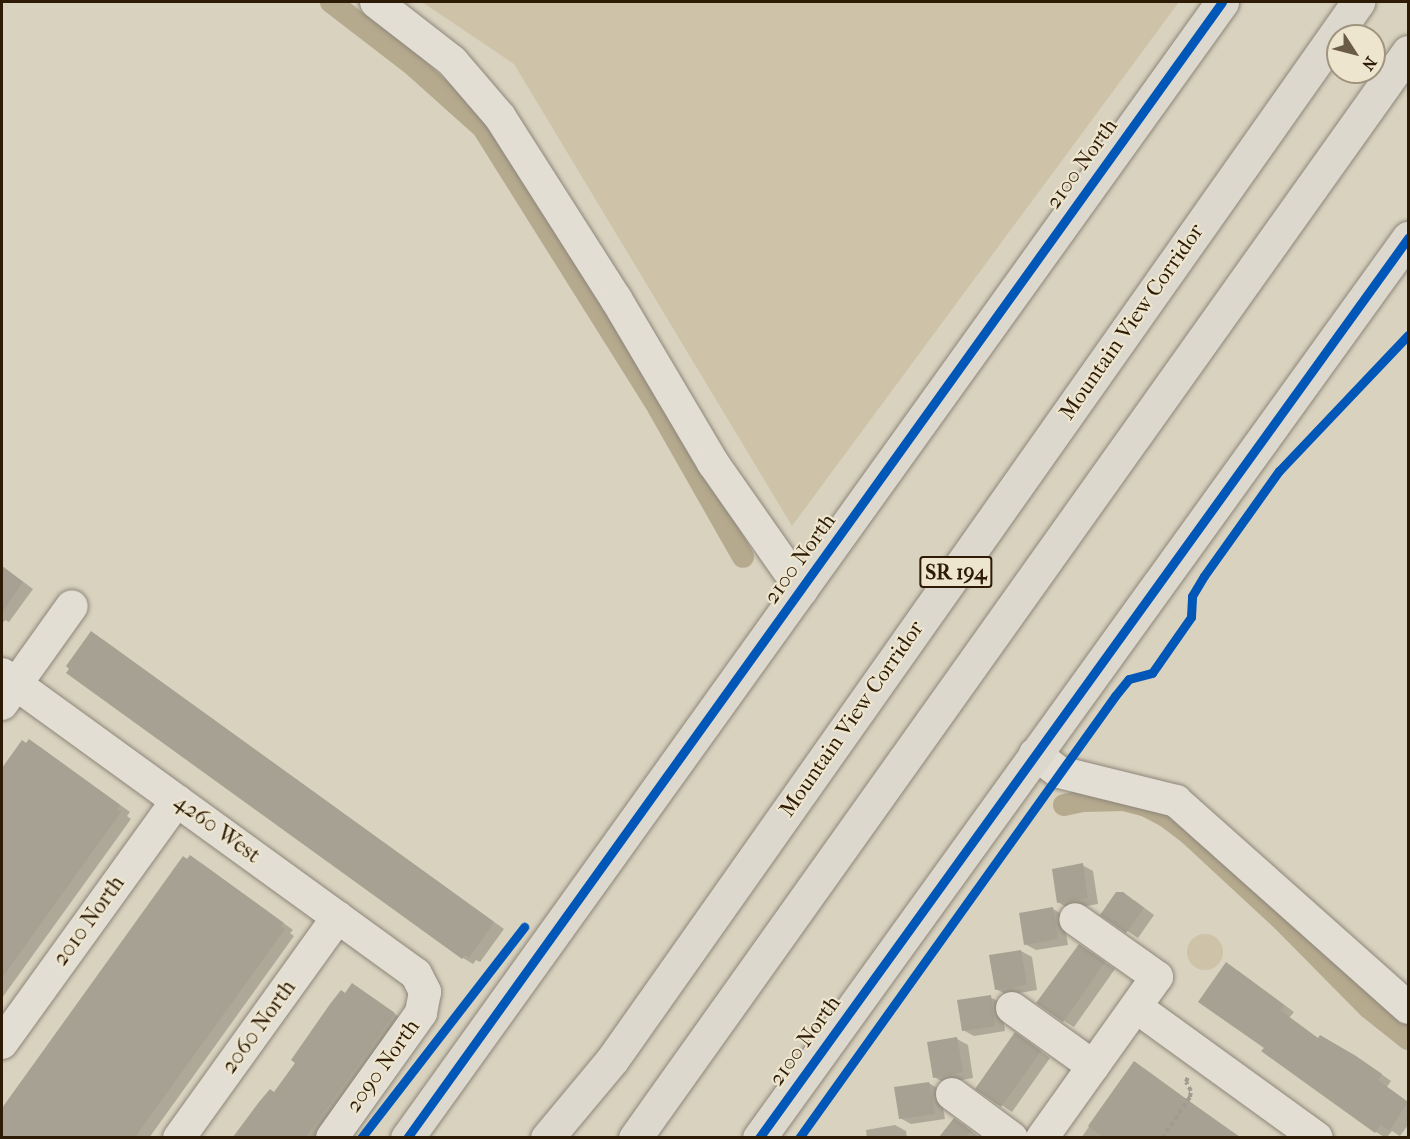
<!DOCTYPE html>
<html>
<head>
<meta charset="utf-8">
<style>
  body { margin:0 }
  #map { position:relative; width:1410px; height:1139px; overflow:hidden; background:#d9d2bf; font-family:"IM FELL French Canon",serif }
  div>[style] { position:absolute }
  .green>* { inset:0; background:#cec3a8 }
  .round { border-radius:50% }
  .shadow>* { inset:0; background:#0003 }
  .canal>* { height:22px; margin:-11px; padding:0 11px; transform-origin:11px; border-radius:11px; background:#b5a98e }
  .building>* { inset:0; background:#a7a193 }
  .path>* { height:4px; margin-top:-2px; transform-origin:0; background:repeating-linear-gradient(90deg,#a09b91 0 4.5px,transparent 0 7.5px) }
  .roads { filter:drop-shadow(0 0 2px #8d8679) drop-shadow(0 0 2px #8d8679) }
  .minor>* { height:32px; margin:-16px; padding:0 16px; transform-origin:16px; border-radius:16px; background:#e2ded4 }
  .major>* { height:33px; margin:-16.5px; padding:0 16.5px; transform-origin:16.5px; border-radius:16.5px; background:#dcd8cd }
  .highway>* { height:33px; margin:-16.5px; padding:0 16.5px; transform-origin:16.5px; border-radius:16.5px; background:#dcd8cd }
  .cycleway>* { height:9px; margin:-4.5px; padding:0 4.5px; transform-origin:4.5px; border-radius:4.5px; background:#0057b8 }
  span { translate:-50% -50%; white-space:nowrap; text-align:center; line-height:1.15; -webkit-text-stroke:4.5px #ede5ce; paint-order:stroke }
  .shield-label span { padding:2px 4px; background:#ede5ce; border:2px solid; border-radius:4px; -webkit-text-stroke-width:0 }
  .shield-label { font-size:21px; color:#2e1b06; font-weight:700 }
  .street-label { font-size:22px; color:#2e1b06 }
  .frame { position:absolute; inset:0; border:3px solid #2e1b06; pointer-events:none }
  .north { position:absolute; left:1326px; top:24px; width:60px; height:60px; box-sizing:border-box; background:#ede5ce; border:2px solid #a1947e; border-radius:50%; rotate:126deg; font-size:16px; font-weight:700; line-height:24px; text-align:center; color:#2e1b06 }
  .north::after { content:''; display:block; margin:auto; width:21px; height:27px; background:#6a5b47; clip-path:polygon(50% 0,100% 100%,50% 72%,0 100%) }
</style>
</head>
<body>
<div id="map">
  <div class="green">
    <i style="clip-path:polygon(422px 2px,1179px 2px,792px 526px,514px 64px)"></i>
    <i class="round" style="left:1187px;top:934px;width:36px;height:36px"></i>
  </div>
  <div class="shadow">
    <i style="clip-path:polygon(2px 566px,33px 589px,9px 622px,5px 620px,2px 624px)"></i>
    <i style="clip-path:polygon(102px 639px,504px 929px,480px 962px,476px 960px,473px 964px,463px 958px,68px 673px)"></i>
    <i style="clip-path:polygon(22px 742px,40px 747px,130px 812px,127px 816px,131px 819px,2px 998px,2px 771px)"></i>
    <i style="clip-path:polygon(183px 858px,201px 863px,293px 930px,290px 933px,294px 936px,149px 1138px,2px 1138px,2px 1110px)"></i>
    <i style="clip-path:polygon(1082px 865px,1093px 871px,1098px 904px,1069px 909px,1058px 902px)"></i>
    <i style="clip-path:polygon(1134px 900px,1154px 915px,1138px 938px,1102px 914px)"></i>
    <i style="clip-path:polygon(1053px 909px,1063px 915px,1068px 945px,1036px 950px,1025px 944px)"></i>
    <i style="clip-path:polygon(1021px 951px,1032px 957px,1037px 990px,1007px 995px,996px 989px)"></i>
    <i style="clip-path:polygon(1090px 952px,1115px 969px,1074px 1027px,1064px 1021px)"></i>
    <i style="clip-path:polygon(1237px 970px,1294px 1012px,1289px 1018px,1319px 1039px,1367px 1064px,1391px 1081px,1387px 1087px,1408px 1102px,1408px 1125px,1400px 1136px,1392px 1131px,1386px 1138px,1376px 1132px,1309px 1085px,1266px 1048px)"></i>
    <i style="clip-path:polygon(353px 985px,405px 1021px,321px 1138px,235px 1138px,261px 1103px,275px 1093px)"></i>
    <i style="clip-path:polygon(990px 997px,1001px 1003px,1005px 1031px,974px 1036px,963px 1030px)"></i>
    <i style="clip-path:polygon(957px 1039px,968px 1045px,973px 1078px,945px 1083px,934px 1077px)"></i>
    <i style="clip-path:polygon(1026px 1040px,1050px 1058px,1012px 1112px,977px 1088px)"></i>
    <i style="clip-path:polygon(1134px 1063px,1145px 1069px,1240px 1138px,1081px 1138px)"></i>
    <i style="clip-path:polygon(929px 1083px,940px 1090px,945px 1119px,911px 1124px,900px 1118px)"></i>
    <i style="clip-path:polygon(954px 1119px,965px 1126px,980px 1138px,941px 1138px)"></i>
    <i style="clip-path:polygon(895px 1125px,906px 1131px,907px 1138px,867px 1138px,866px 1130px)"></i>
  </div>
  <div class="canal">
    <i style="left:331px;top:2px;width:105px;rotate:37.6deg"></i>
    <i style="left:414px;top:66px;width:93px;rotate:41.9deg"></i>
    <i style="left:483px;top:128px;width:332px;rotate:57.9deg"></i>
    <i style="left:659px;top:409px;width:170px;rotate:60.4deg"></i>
    <i style="left:1064px;top:805px;width:19px;rotate:-12deg"></i>
    <i style="left:1083px;top:801px;width:41px;rotate:-1.4deg"></i>
    <i style="left:1124px;top:800px;width:23px;rotate:15deg"></i>
    <i style="left:1146px;top:806px;width:20px;rotate:27deg"></i>
    <i style="left:1164px;top:815px;width:30px;rotate:37deg"></i>
    <i style="left:1188px;top:833px;width:128px;rotate:42.8deg"></i>
    <i style="left:1282px;top:920px;width:124px;rotate:45.3deg"></i>
    <i style="left:1369px;top:1008px;width:50px;rotate:38.5deg"></i>
  </div>
  <div class="building">
    <i style="clip-path:polygon(2px 566px,23px 582px,2px 612px)"></i>
    <i style="clip-path:polygon(91px 631px,494px 922px,469px 958px,465px 955px,462px 959px,66px 673px,69px 669px,66px 666px)"></i>
    <i style="clip-path:polygon(29px 739px,120px 805px,117px 809px,121px 812px,2px 978px,2px 768px,22px 740px,26px 743px)"></i>
    <i style="clip-path:polygon(190px 855px,284px 923px,281px 926px,285px 929px,135px 1137px,2px 1137px,2px 1108px,183px 856px,187px 859px)"></i>
    <i style="clip-path:polygon(1083px 863px,1088px 898px,1057px 903px,1052px 869px)"></i>
    <i style="clip-path:polygon(1116px 892px,1123px 892px,1144px 908px,1126px 933px,1100px 915px)"></i>
    <i style="clip-path:polygon(1053px 907px,1058px 939px,1024px 945px,1019px 913px)"></i>
    <i style="clip-path:polygon(1079px 944px,1105px 962px,1063px 1022px,1036px 1003px)"></i>
    <i style="clip-path:polygon(1021px 950px,1027px 985px,995px 990px,989px 955px)"></i>
    <i style="clip-path:polygon(1226px 962px,1284px 1005px,1280px 1010px,1318px 1038px,1320px 1035px,1356px 1056px,1382px 1074px,1378px 1080px,1408px 1102px,1389px 1131px,1381px 1125px,1375px 1133px,1261px 1051px,1264px 1048px,1198px 1002px)"></i>
    <i style="clip-path:polygon(352px 983px,395px 1013px,306px 1137px,233px 1137px,259px 1102px,270px 1089px,274px 1092px,295px 1063px,291px 1060px,330px 1004px,341px 990px,345px 993px)"></i>
    <i style="clip-path:polygon(991px 995px,995px 1026px,962px 1031px,957px 1000px)"></i>
    <i style="clip-path:polygon(1015px 1032px,1041px 1051px,1001px 1107px,975px 1089px)"></i>
    <i style="clip-path:polygon(957px 1037px,963px 1072px,933px 1078px,927px 1042px)"></i>
    <i style="clip-path:polygon(1134px 1061px,1179px 1094px,1240px 1137px,1103px 1137px,1088px 1126px)"></i>
    <i style="clip-path:polygon(929px 1082px,935px 1114px,899px 1119px,894px 1087px)"></i>
    <i style="clip-path:polygon(954px 1118px,971px 1131px,966px 1137px,939px 1137px)"></i>
  </div>
  <div class="path">
    <i style="left:1162px;top:1138px;width:50px;rotate:-55.7deg"></i>
    <i style="left:1190px;top:1097px;width:6px;rotate:-81deg"></i>
    <i style="left:1191px;top:1091px;width:10px;rotate:-119deg"></i>
    <i style="left:1186px;top:1082px;width:5px;rotate:-68deg"></i>
  </div>
  <div class="roads">
    <div class="minor">
      <i style="left:376px;top:2px;width:96px;rotate:37.8deg"></i>
      <i style="left:452px;top:61px;width:74px;rotate:49.4deg"></i>
      <i style="left:500px;top:117px;width:216px;rotate:57.5deg"></i>
      <i style="left:616px;top:299px;width:191px;rotate:59.4deg"></i>
      <i style="left:713px;top:463px;width:155px;rotate:55deg"></i>
      <i style="left:2px;top:674px;width:511px;rotate:35.93deg"></i>
      <i style="left:416px;top:974px;width:20px;rotate:63deg"></i>
      <i style="left:425px;top:992px;width:21px;rotate:101deg"></i>
      <i style="left:421px;top:1013px;width:153px;rotate:125.5deg"></i>
      <i style="left:2px;top:704px;width:120px;rotate:-54.5deg"></i>
      <i style="left:1035px;top:754px;width:30px;rotate:37deg"></i>
      <i style="left:1059px;top:772px;width:121px;rotate:13.9deg"></i>
      <i style="left:1176px;top:801px;width:311px;rotate:41.7deg"></i>
      <i style="left:1136px;top:1007px;width:223px;rotate:35.9deg"></i>
      <i style="left:1012px;top:1008px;width:100px;rotate:35.6deg"></i>
      <i style="left:2px;top:1043px;width:299px;rotate:-54.2deg"></i>
      <i style="left:952px;top:1094px;width:74px;rotate:36.3deg"></i>
      <i style="left:179px;top:1138px;width:272px;rotate:-54.3deg"></i>
      <i style="left:1042px;top:1138px;width:198px;rotate:-54.5deg"></i>
      <i style="left:1157px;top:977px;width:100px;rotate:-144.7deg"></i>
    </div>
    <div class="major">
      <i style="left:407px;top:1138px;width:1398px;rotate:-54.34deg"></i>
      <i style="left:759px;top:1138px;width:1110px;rotate:-54.2deg"></i>
    </div>
    <div class="highway">
      <i style="left:547px;top:1138px;width:102px;rotate:-50.2deg"></i>
      <i style="left:612px;top:1060px;width:1295px;rotate:-54.81deg"></i>
      <i style="left:635px;top:1138px;width:1333px;rotate:-54.56deg"></i>
    </div>
  </div>
  <div class="cycleway">
    <i style="left:361px;top:1138px;width:267px;rotate:-52.3deg"></i>
    <i style="left:407px;top:1138px;width:1398px;rotate:-54.34deg"></i>
    <i style="left:759px;top:1138px;width:1110px;rotate:-54.2deg"></i>
    <i style="left:799px;top:1138px;width:543px;rotate:-54.44deg"></i>
    <i style="left:1115px;top:696px;width:22px;rotate:-51deg"></i>
    <i style="left:1129px;top:679px;width:24px;rotate:-15deg"></i>
    <i style="left:1152px;top:673px;width:68px;rotate:-55.1deg"></i>
    <i style="left:1191px;top:617px;width:21px;rotate:-87deg"></i>
    <i style="left:1192px;top:596px;width:23px;rotate:-59deg"></i>
    <i style="left:1204px;top:576px;width:129px;rotate:-54.5deg"></i>
    <i style="left:1279px;top:471px;width:187px;rotate:-46.5deg"></i>
  </div>
  <div class="shield-label">
    <span style="left:956px;top:572px">SR 194</span>
  </div>
  <div class="street-label">
    <span style="left:1082px;top:164px;rotate:-54deg">2100 North</span>
    <span style="left:1132px;top:322px;rotate:-55deg">Mountain View Corridor</span>
    <span style="left:800px;top:559px;rotate:-54deg">2100 North</span>
    <span style="left:852px;top:719px;rotate:-55deg">Mountain View Corridor</span>
    <span style="left:217px;top:829px;rotate:36deg">4260 West</span>
    <span style="left:89px;top:921px;rotate:-54deg">2010 North</span>
    <span style="left:259px;top:1027px;rotate:-54deg">2060 North</span>
    <span style="left:805px;top:1041px;rotate:-54deg">2100 North</span>
    <span style="left:383px;top:1066px;rotate:-54deg">2090 North</span>
  </div>
  <div class="frame"></div>
  <div class="north">N</div>
</div>
</body>
</html>
